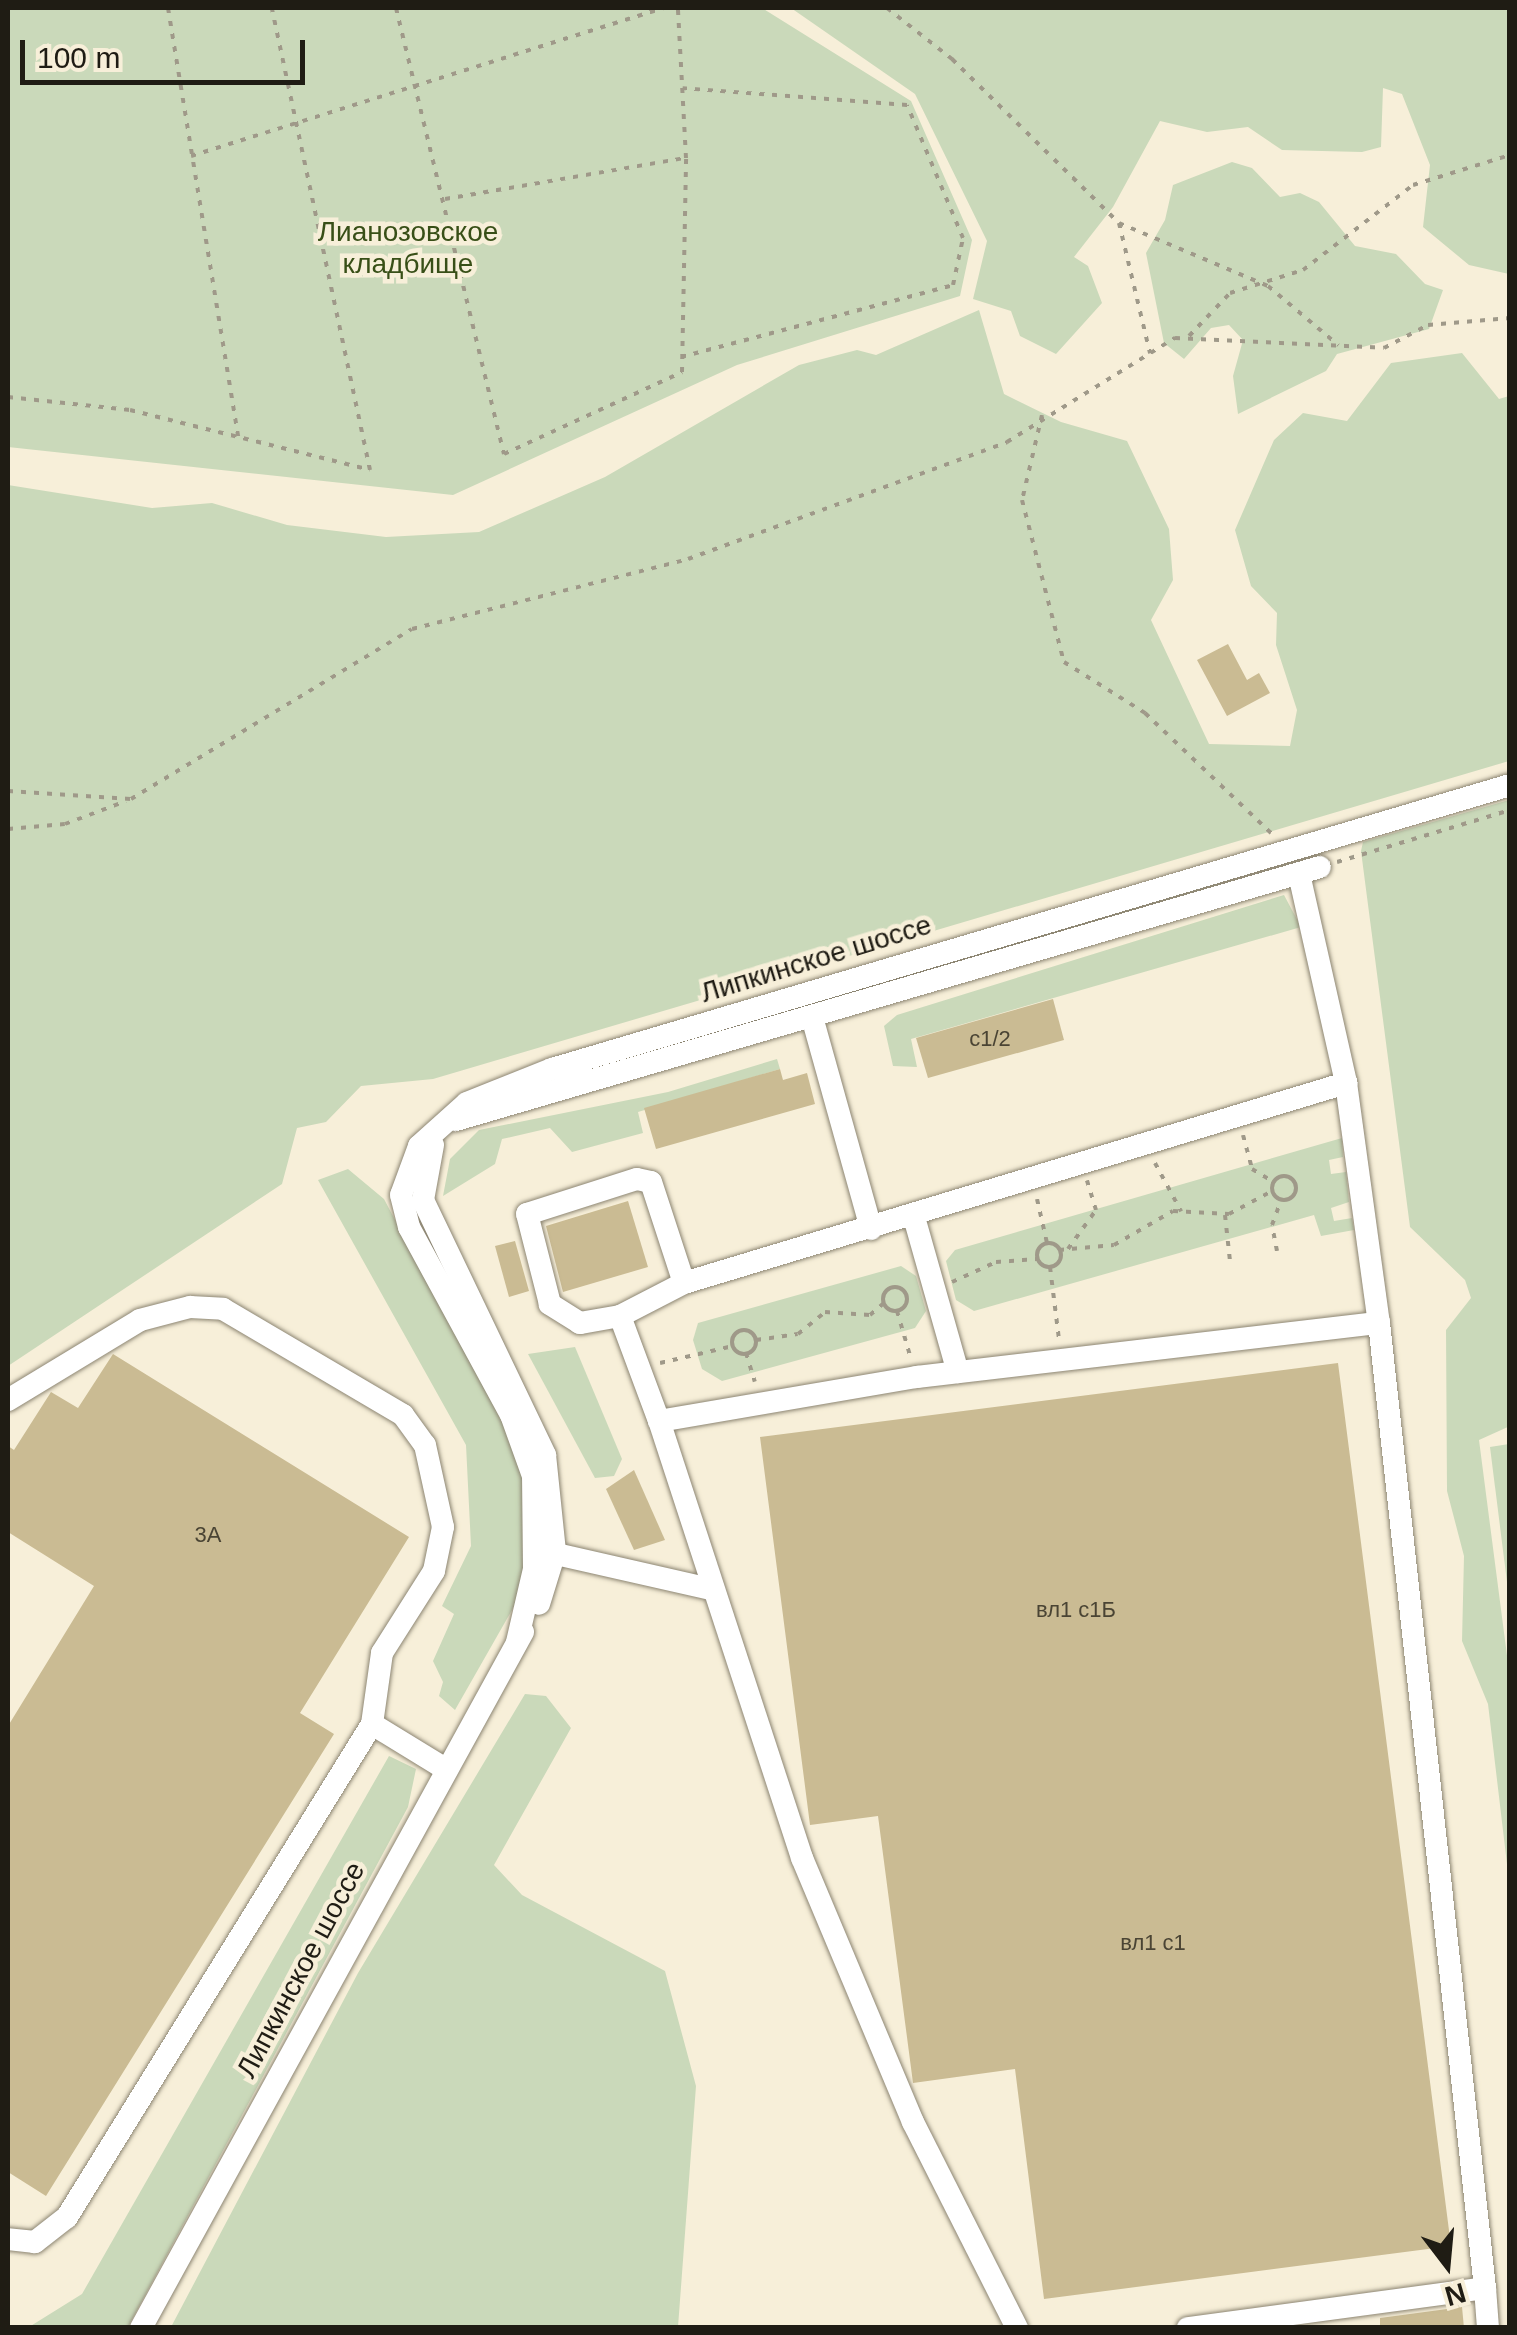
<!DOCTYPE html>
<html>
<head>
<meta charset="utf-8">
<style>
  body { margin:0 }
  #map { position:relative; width:1517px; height:2335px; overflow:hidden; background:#f7efd9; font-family:Arial,sans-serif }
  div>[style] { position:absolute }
  .green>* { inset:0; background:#cad9ba }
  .building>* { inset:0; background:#cabb93 }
  .path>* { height:4px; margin-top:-2px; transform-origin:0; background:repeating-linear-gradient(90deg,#9f9989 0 5px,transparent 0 13px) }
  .path>.ring { margin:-2px; padding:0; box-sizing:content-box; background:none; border:4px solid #9f9989; border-radius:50% }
  .roads { filter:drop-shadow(0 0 2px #8c8572) drop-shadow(0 0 2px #8c8572) }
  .minor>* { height:22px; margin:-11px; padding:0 11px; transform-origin:11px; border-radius:11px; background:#fff }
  span { translate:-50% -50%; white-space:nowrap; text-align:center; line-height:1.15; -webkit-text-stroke:9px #f7efd9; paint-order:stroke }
  .number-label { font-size:22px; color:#4a4434 }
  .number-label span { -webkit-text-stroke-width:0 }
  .park-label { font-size:28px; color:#384f17 }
  .street-label { font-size:28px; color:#1f1c14 }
  .frame { position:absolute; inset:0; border:10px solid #1f1c14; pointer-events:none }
  .north { position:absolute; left:1397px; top:2215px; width:100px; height:100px; -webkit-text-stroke:8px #f7efd9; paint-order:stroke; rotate:164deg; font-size:28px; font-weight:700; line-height:40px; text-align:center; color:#1f1c14 }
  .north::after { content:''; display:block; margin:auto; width:35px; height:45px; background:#1f1c14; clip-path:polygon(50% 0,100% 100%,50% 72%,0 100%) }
  .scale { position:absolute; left:20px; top:40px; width:285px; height:45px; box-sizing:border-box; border:5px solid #1f1c14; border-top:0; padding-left:12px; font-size:30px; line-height:35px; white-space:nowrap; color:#1f1c14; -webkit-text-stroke:8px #f7efd9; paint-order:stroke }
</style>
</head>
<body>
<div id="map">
  <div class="green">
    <i style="clip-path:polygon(8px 8px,762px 8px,911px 101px,972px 240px,960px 296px,737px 365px,453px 495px,8px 447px)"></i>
    <i style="clip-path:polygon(791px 8px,1509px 8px,1509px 274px,1469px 265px,1423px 227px,1430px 165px,1402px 94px,1383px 88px,1381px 147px,1362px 152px,1282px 150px,1248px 127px,1207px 132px,1160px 121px,1113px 207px,1074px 257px,1088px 266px,1102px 303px,1056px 354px,1020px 336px,1011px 311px,973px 299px,987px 241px,915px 94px)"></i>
    <i style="clip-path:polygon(1232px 162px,1252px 168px,1280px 197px,1300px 193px,1319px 202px,1355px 246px,1396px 254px,1425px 284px,1443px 290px,1429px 329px,1337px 354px,1326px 371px,1238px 414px,1233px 376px,1243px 340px,1229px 325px,1211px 328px,1184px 359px,1164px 343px,1146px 253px,1165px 220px,1173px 185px)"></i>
    <i style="clip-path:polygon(979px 310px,1004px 394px,1061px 422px,1127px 441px,1169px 529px,1173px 580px,1151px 620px,1209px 744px,1290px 746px,1297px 710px,1276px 645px,1277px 613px,1251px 586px,1235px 530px,1274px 440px,1303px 413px,1347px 421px,1391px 363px,1462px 353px,1499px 399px,1509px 396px,1509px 761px,433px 1079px,361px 1086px,326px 1122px,297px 1128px,282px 1184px,8px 1366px,8px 485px,152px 508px,212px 503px,287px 525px,386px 537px,479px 532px,605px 477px,799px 365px,857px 350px,876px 355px)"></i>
    <i style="clip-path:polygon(1509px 800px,1510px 1426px,1479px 1440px,1509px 1671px,1509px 1881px,1488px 1704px,1462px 1641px,1464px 1556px,1447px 1491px,1446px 1330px,1471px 1298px,1465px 1280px,1410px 1227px,1361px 851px,1363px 842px)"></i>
    <i style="clip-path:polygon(1284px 895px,1301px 927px,911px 1039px,917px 1067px,893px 1066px,884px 1026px,897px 1015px)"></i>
    <i style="clip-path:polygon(777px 1059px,780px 1069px,638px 1112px,643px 1133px,572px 1152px,550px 1128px,502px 1139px,495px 1164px,443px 1196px,450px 1159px,479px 1130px,668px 1092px)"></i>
    <i style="clip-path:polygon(1342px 1138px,1343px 1157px,1329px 1160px,1331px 1174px,1346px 1172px,1349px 1202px,1331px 1208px,1334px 1221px,1352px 1218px,1354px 1230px,1321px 1236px,1314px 1215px,974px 1311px,956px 1300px,946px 1261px,955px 1250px)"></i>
    <i style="clip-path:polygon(348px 1169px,384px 1199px,520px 1456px,528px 1530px,520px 1596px,455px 1710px,439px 1696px,443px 1682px,433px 1661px,454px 1614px,442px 1606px,471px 1546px,466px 1445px,318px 1180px)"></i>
    <i style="clip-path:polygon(901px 1266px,916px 1276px,926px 1311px,915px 1328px,722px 1381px,702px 1369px,693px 1340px,698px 1323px)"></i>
    <i style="clip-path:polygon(575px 1347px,622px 1459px,614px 1476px,595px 1478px,528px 1354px)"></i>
    <i style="clip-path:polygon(1509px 1444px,1510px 1444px,1509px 1598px,1490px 1447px)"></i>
    <i style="clip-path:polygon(525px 1694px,546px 1696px,571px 1728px,494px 1865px,522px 1895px,665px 1971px,696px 2086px,678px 2327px,171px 2327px,358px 1973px)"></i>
    <i style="clip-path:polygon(389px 1756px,416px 1769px,408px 1807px,128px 2327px,29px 2327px,82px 2294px)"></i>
  </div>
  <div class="building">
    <i style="clip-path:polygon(1228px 644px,1247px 680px,1259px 673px,1270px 693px,1227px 716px,1197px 660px)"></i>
    <i style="clip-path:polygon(1053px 999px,1064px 1040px,928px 1078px,916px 1038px)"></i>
    <i style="clip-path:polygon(780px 1069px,783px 1080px,807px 1073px,815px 1104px,656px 1149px,644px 1108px)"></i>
    <i style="clip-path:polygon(628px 1201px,648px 1267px,563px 1292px,546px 1226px)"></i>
    <i style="clip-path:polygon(515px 1241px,529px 1291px,509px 1297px,495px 1246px)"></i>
    <i style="clip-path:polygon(113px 1354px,409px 1537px,300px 1713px,334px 1734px,46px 2196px,8px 2172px,8px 1726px,94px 1586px,8px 1532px,8px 1446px,14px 1450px,51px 1392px,78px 1408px)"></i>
    <i style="clip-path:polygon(1338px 1363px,1451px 2246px,1044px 2299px,1015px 2069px,913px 2083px,878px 1816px,810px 1825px,760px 1437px)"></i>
    <i style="clip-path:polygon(634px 1470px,665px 1540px,634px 1550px,606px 1489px)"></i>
    <i style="clip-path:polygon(1462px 2307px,1464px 2328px,1380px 2328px,1380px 2318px)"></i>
  </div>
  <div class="path">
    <i style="left:168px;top:8px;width:434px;rotate:80.7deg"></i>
    <i style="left:396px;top:8px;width:459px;rotate:76.4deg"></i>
    <i style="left:504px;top:454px;width:196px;rotate:-24.7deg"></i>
    <i style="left:682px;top:372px;width:214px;rotate:-88.9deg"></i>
    <i style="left:686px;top:158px;width:150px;rotate:-93.1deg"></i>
    <i style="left:887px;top:8px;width:83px;rotate:38.1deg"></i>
    <i style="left:952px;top:59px;width:234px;rotate:44.5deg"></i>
    <i style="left:1119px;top:223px;width:134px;rotate:76.6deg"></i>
    <i style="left:191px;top:156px;width:495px;rotate:-17.4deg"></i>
    <i style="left:445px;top:199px;width:244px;rotate:-9.7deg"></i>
    <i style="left:1119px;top:223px;width:162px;rotate:22.9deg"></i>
    <i style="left:1268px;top:286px;width:92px;rotate:40.1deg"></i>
    <i style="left:1189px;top:336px;width:59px;rotate:-46.4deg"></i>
    <i style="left:1230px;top:293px;width:77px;rotate:-17.5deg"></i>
    <i style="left:1303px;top:270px;width:139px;rotate:-37.7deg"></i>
    <i style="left:1413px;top:185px;width:102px;rotate:-17.2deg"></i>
    <i style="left:681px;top:357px;width:281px;rotate:-14.8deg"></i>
    <i style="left:953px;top:285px;width:48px;rotate:-78deg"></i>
    <i style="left:963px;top:238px;width:144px;rotate:-112.8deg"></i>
    <i style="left:907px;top:105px;width:225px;rotate:-175.7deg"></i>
    <i style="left:8px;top:397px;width:123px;rotate:6.1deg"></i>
    <i style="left:130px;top:410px;width:247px;rotate:14deg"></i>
    <i style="left:370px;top:470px;width:472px;rotate:-102deg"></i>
    <i style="left:1042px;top:415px;width:87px;rotate:103.2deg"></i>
    <i style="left:1022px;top:500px;width:167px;rotate:75.5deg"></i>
    <i style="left:1064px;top:662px;width:96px;rotate:32.2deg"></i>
    <i style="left:1145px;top:713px;width:174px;rotate:43.6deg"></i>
    <i style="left:8px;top:791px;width:123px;rotate:3.7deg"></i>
    <i style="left:131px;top:799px;width:328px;rotate:-31.2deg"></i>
    <i style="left:412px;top:629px;width:285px;rotate:-14.2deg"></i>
    <i style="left:688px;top:559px;width:340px;rotate:-20.1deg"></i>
    <i style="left:1007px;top:442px;width:198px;rotate:-31.8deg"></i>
    <i style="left:1175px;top:338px;width:209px;rotate:2.7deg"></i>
    <i style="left:1384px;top:348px;width:50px;rotate:-27.6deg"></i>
    <i style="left:1428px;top:325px;width:82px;rotate:-4.9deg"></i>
    <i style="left:8px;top:829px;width:57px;rotate:-5deg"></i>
    <i style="left:65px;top:824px;width:65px;rotate:-20.7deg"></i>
    <i style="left:1337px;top:862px;width:181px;rotate:-16.7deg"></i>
    <i style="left:1243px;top:1135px;width:35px;rotate:75deg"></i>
    <i style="left:1252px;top:1169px;width:26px;rotate:31deg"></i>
    <i style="left:1155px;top:1163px;width:55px;rotate:61.6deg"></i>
    <i class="ring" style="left:1272px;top:1176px;width:20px;height:20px"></i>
    <i style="left:1037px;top:1199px;width:45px;rotate:77.2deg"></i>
    <i style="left:1225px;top:1215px;width:46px;rotate:83.8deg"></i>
    <i class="ring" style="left:1037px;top:1243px;width:20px;height:20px"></i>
    <i style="left:1068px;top:1249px;width:48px;rotate:-54.3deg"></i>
    <i style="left:1096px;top:1210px;width:31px;rotate:-107deg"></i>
    <i style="left:1059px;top:1250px;width:55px;rotate:-5.2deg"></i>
    <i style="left:1114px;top:1245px;width:68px;rotate:-30deg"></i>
    <i style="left:1173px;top:1211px;width:56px;rotate:3.1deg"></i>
    <i style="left:1229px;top:1214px;width:49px;rotate:-28.1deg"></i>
    <i style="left:1277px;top:1251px;width:26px;rotate:-101deg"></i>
    <i style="left:1272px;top:1225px;width:27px;rotate:-70deg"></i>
    <i style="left:1050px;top:1267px;width:73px;rotate:82.9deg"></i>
    <i style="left:952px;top:1282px;width:48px;rotate:-24.4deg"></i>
    <i style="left:996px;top:1262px;width:41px;rotate:-4.2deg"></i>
    <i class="ring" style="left:883px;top:1287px;width:20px;height:20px"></i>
    <i style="left:897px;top:1311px;width:50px;rotate:73.7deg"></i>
    <i class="ring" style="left:732px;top:1330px;width:20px;height:20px"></i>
    <i style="left:756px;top:1340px;width:42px;rotate:-8.1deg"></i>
    <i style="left:798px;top:1334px;width:35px;rotate:-39deg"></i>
    <i style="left:825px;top:1312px;width:45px;rotate:3.8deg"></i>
    <i style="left:870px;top:1315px;width:18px;rotate:-41deg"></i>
    <i style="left:746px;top:1353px;width:30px;rotate:73deg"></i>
    <i style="left:660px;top:1363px;width:75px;rotate:-13.1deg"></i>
  </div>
  <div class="roads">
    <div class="minor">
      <i style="left:1299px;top:874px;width:214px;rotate:77.3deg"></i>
      <i style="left:812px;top:1017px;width:220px;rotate:74.4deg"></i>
      <i style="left:456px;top:1120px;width:900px;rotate:-16.32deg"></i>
      <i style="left:433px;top:1145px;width:56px;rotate:100.3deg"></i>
      <i style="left:423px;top:1200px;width:283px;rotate:64.4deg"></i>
      <i style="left:545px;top:1455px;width:98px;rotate:84.1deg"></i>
      <i style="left:555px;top:1552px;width:54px;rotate:107.1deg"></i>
      <i style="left:914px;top:1217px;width:161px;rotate:74.2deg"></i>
      <i style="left:620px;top:1316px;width:41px;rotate:170.1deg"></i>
      <i style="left:580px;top:1323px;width:36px;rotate:-148deg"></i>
      <i style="left:550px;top:1304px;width:93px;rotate:-104.3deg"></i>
      <i style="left:527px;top:1214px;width:115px;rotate:-17.7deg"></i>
      <i style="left:637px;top:1179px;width:14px;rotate:12deg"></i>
      <i style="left:651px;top:1182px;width:106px;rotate:71.9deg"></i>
      <i style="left:8px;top:1400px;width:154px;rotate:-31.2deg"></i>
      <i style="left:140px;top:1320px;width:52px;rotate:-14.6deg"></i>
      <i style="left:190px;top:1307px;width:33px;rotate:3deg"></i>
      <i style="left:223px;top:1309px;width:209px;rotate:30.5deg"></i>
      <i style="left:403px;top:1415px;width:37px;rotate:54deg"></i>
      <i style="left:425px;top:1445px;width:84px;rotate:77.6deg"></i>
      <i style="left:443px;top:1527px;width:45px;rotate:101.6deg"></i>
      <i style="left:434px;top:1571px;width:97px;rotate:122.4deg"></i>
      <i style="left:382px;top:1653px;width:72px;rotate:98deg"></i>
      <i style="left:372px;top:1724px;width:580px;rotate:121.74deg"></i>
      <i style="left:67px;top:2217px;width:41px;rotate:142deg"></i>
      <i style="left:35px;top:2242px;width:27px;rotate:-174deg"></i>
      <i style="left:659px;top:1421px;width:112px;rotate:-110.4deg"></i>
      <i style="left:620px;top:1316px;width:72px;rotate:-27.3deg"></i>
      <i style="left:684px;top:1283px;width:692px;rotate:-16.81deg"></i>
      <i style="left:1346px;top:1083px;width:242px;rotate:82.2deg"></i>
      <i style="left:543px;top:1551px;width:171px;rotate:12.8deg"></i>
      <i style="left:517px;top:1642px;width:75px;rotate:-76.9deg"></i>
      <i style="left:534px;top:1569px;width:93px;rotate:-90.6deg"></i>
      <i style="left:533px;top:1476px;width:65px;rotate:-109.8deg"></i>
      <i style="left:511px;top:1415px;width:214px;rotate:-118.5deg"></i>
      <i style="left:409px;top:1227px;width:33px;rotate:-104deg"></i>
      <i style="left:401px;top:1195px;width:52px;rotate:-69.8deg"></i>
      <i style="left:419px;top:1146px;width:64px;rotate:-41.9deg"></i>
      <i style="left:467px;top:1103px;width:92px;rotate:-21.8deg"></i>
      <i style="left:552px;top:1069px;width:999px;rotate:-16.51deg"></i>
      <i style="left:372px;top:1724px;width:84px;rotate:31.4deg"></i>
      <i style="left:1485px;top:2288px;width:40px;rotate:85.7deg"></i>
      <i style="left:141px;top:2328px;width:794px;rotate:-61.24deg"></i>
      <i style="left:1017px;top:2328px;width:231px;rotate:-116.8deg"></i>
      <i style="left:913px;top:2122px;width:286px;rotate:-112.8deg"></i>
      <i style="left:802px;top:1858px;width:460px;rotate:-108.1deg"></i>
      <i style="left:659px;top:1421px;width:262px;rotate:-9.7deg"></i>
      <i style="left:917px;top:1377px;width:465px;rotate:-6.7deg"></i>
      <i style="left:1379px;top:1323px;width:971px;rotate:83.73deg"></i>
      <i style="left:1485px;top:2288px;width:300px;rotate:172.3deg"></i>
    </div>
  </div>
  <div class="number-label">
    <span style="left:990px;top:1039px">с1/2</span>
    <span style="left:208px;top:1535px">3А</span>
    <span style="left:1076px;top:1610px">вл1 с1Б</span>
    <span style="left:1153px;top:1943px">вл1 с1</span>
  </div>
  <div class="park-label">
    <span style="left:408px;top:248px">Лианозовское<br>кладбище</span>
  </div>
  <div class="street-label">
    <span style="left:816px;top:959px;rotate:-17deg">Липкинское шоссе</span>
    <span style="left:301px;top:1970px;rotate:-62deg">Липкинское шоссе</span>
  </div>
  <div class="frame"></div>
  <div class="north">N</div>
  <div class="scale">100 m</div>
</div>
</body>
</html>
